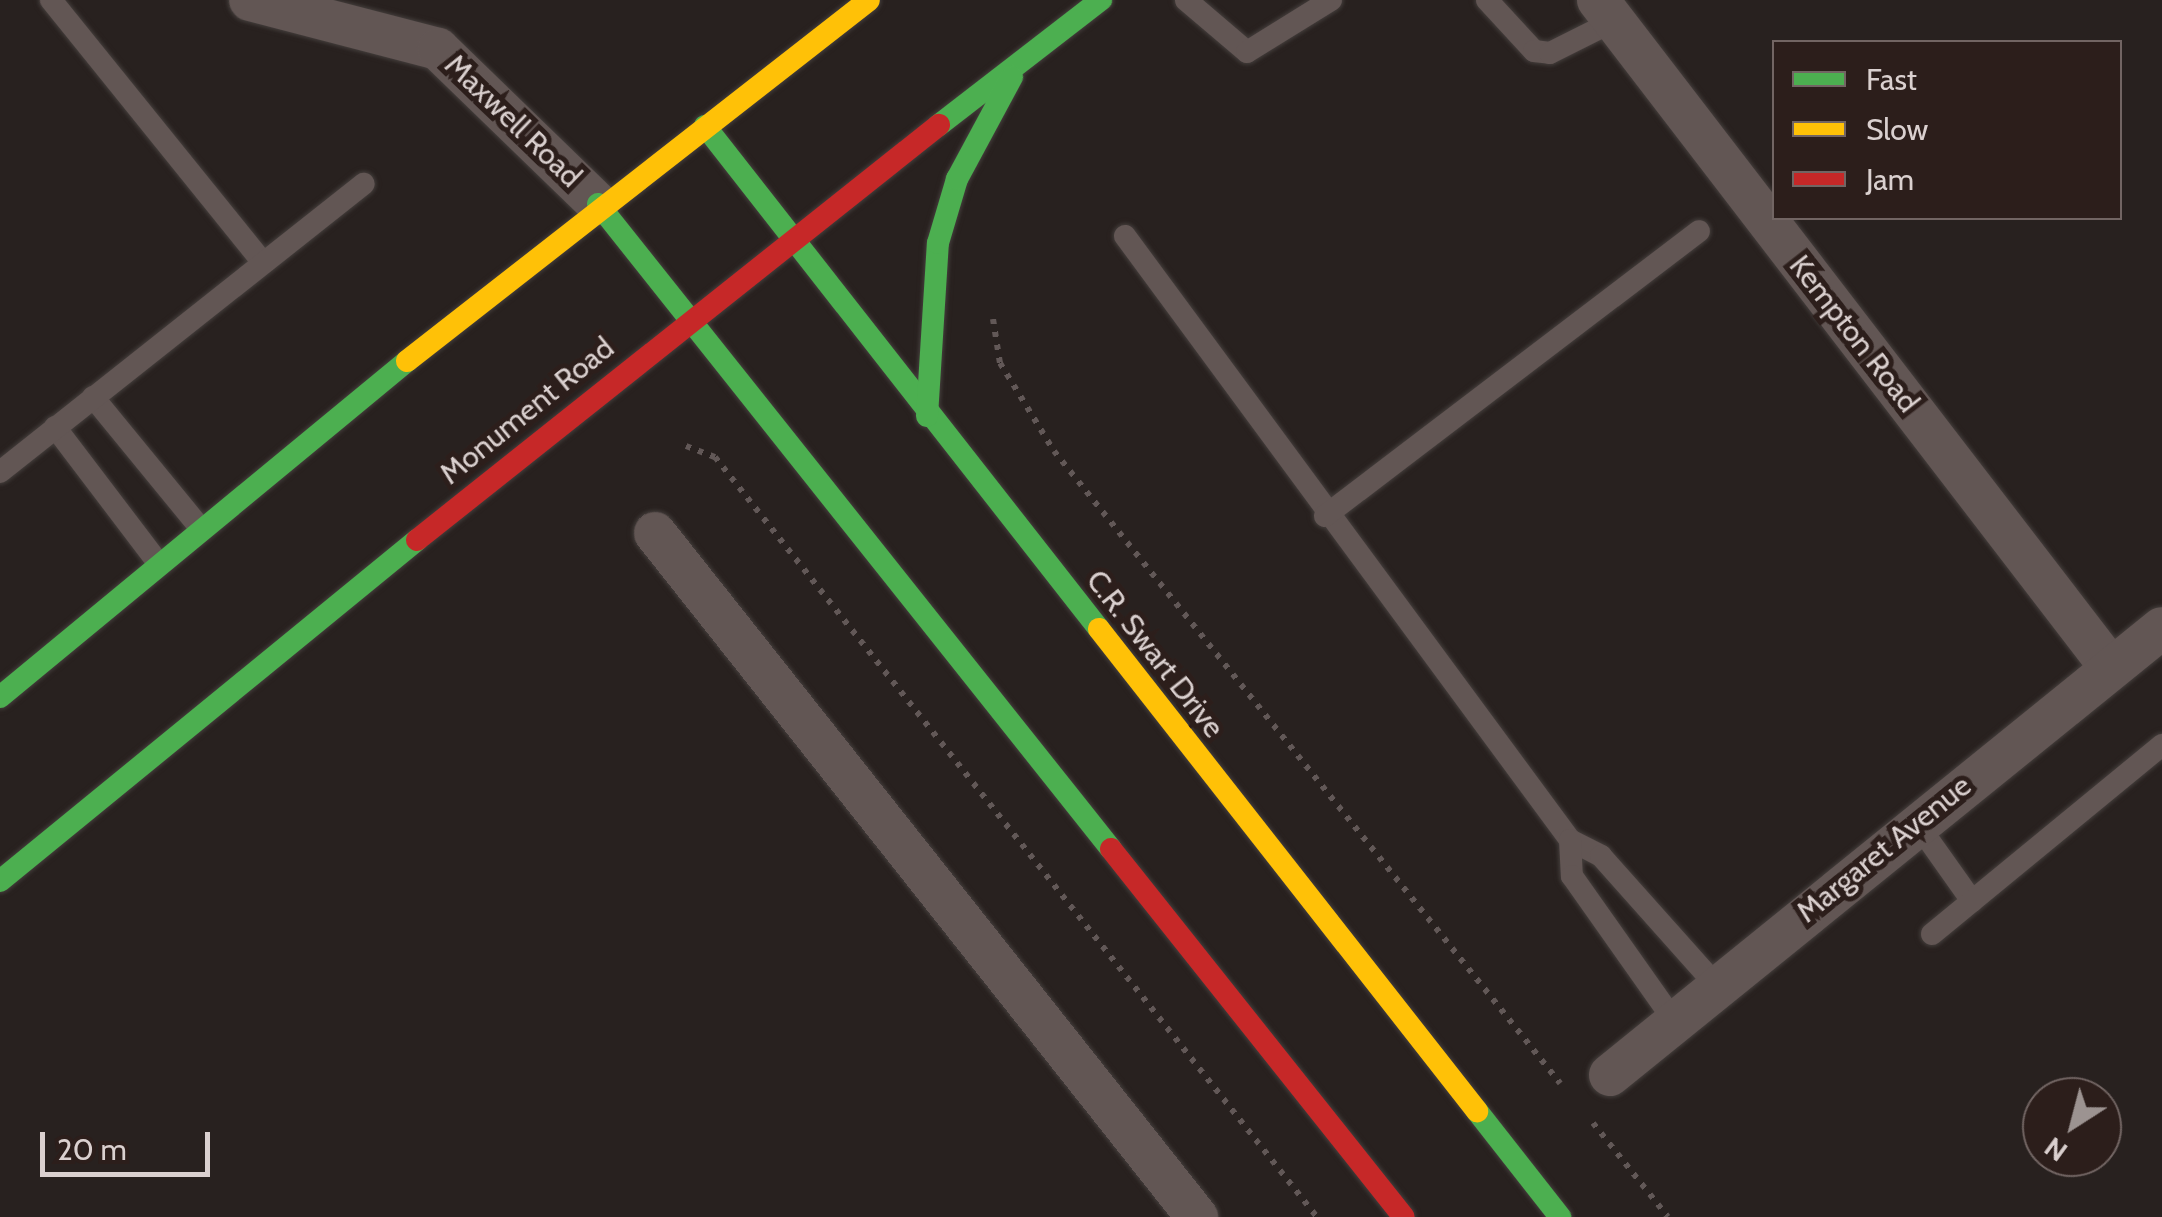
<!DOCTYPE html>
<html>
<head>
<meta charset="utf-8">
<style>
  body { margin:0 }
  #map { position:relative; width:2162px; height:1217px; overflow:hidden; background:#28211f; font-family:Cabin,sans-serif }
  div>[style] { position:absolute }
  .path>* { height:6px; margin-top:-3px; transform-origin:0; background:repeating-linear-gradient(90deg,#625857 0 5px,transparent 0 13px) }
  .roads { filter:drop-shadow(0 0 2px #443e3c) drop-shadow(0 0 2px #443e3c) }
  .lane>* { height:22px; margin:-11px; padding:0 11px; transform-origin:11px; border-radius:11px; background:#625654 }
  .street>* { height:42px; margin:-21px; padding:0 21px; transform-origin:21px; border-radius:21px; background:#625654 }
  .fast>* { height:22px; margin:-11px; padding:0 11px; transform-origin:11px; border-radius:11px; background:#4caf50 }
  .slow>* { height:22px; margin:-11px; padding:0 11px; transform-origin:11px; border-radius:11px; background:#ffc107 }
  .jam>* { height:22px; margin:-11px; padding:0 11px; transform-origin:11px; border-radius:11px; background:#c62828 }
  span { translate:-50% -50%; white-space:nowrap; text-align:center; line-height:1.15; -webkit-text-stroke:10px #2c1e1b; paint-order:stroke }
  .street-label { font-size:30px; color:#dad0cf }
  .legend { position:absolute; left:1772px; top:40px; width:350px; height:180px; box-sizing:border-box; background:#2c1e1b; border:2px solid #726563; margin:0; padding:12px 18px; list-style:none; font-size:30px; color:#dad0cf }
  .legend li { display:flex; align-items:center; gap:20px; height:50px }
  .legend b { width:50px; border:2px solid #726563 }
  .north { position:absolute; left:2022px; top:1077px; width:100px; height:100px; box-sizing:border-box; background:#2c1e1b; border:2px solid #726563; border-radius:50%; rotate:216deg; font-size:28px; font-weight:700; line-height:40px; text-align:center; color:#dad0cf }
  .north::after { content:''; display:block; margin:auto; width:35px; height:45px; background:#9c9391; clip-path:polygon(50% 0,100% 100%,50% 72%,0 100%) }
  .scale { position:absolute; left:40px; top:1132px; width:170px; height:45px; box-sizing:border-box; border:5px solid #dad0cf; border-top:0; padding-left:12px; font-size:30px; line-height:35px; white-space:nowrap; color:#dad0cf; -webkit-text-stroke:8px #2c1e1b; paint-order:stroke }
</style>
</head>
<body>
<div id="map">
  <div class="path">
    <i style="left:993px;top:319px;width:45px;rotate:81deg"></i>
    <i style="left:1000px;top:363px;width:103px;rotate:58.5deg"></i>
    <i style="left:1054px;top:451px;width:810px;rotate:51.32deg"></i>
    <i style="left:686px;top:446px;width:31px;rotate:21deg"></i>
    <i style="left:715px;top:457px;width:970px;rotate:51.62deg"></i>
    <i style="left:1593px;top:1123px;width:120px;rotate:51.4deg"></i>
  </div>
  <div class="roads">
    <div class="lane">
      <i style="left:51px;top:0;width:333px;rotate:51.1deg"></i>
      <i style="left:1186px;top:0;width:80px;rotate:40.4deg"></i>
      <i style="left:1247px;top:52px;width:99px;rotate:-31.8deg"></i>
      <i style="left:1487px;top:0;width:69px;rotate:47.3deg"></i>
      <i style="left:1534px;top:51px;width:16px;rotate:7deg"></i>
      <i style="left:1550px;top:53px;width:72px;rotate:-26.6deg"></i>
      <i style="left:1125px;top:236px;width:750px;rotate:53.62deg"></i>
      <i style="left:1570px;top:840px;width:35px;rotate:27deg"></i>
      <i style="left:1601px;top:856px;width:174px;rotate:48.3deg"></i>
      <i style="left:93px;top:397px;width:171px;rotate:50.7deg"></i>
      <i style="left:55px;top:427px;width:172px;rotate:52.8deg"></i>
      <i style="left:0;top:472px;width:464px;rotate:-38.4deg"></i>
      <i style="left:1325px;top:516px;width:470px;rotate:-37.3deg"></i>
      <i style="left:1916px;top:822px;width:97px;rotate:54.7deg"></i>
      <i style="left:1570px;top:840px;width:36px;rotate:87deg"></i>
      <i style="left:1572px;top:876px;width:179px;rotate:54.8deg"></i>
      <i style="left:1932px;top:934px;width:298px;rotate:-39.4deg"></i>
    </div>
    <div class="street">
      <i style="left:250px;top:0;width:194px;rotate:14.6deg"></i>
      <i style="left:438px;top:49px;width:223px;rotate:44.1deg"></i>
      <i style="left:1598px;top:0;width:842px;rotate:52.48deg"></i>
      <i style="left:655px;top:533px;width:873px;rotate:51.61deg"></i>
      <i style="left:1610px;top:1075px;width:710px;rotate:-39deg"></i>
    </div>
    <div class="fast">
      <i style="left:939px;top:125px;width:205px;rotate:-37.7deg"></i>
      <i style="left:705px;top:126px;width:639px;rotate:51.93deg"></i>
      <i style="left:598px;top:204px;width:824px;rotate:51.5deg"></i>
      <i style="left:927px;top:416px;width:173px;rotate:-86.4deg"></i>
      <i style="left:938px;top:243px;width:67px;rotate:-73.5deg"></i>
      <i style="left:957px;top:179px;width:116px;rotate:-61.7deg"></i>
      <i style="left:0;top:697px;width:528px;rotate:-39.54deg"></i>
      <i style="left:0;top:881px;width:539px;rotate:-39.27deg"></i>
      <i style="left:1477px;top:1111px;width:135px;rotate:51.9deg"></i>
    </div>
    <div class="slow">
      <i style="left:407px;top:361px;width:586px;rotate:-38deg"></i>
      <i style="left:1099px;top:629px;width:613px;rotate:51.9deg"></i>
    </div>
    <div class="jam">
      <i style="left:417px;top:540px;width:667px;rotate:-38.49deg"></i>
      <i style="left:1111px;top:849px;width:470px;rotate:51.5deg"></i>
    </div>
  </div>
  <div class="street-label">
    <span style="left:513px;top:121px;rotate:44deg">Maxwell Road</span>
    <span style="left:1854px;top:334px;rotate:52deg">Kempton Road</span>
    <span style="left:527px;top:411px;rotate:-39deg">Monument Road</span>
    <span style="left:1155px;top:654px;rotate:52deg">C.R. Swart Drive</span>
    <span style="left:1884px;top:849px;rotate:-39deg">Margaret Avenue</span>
  </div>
  <ul class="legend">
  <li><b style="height:12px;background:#4caf50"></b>Fast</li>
  <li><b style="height:12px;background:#ffc107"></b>Slow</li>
  <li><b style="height:12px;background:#c62828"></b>Jam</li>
  </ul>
  <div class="north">N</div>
  <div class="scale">20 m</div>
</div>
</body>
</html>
